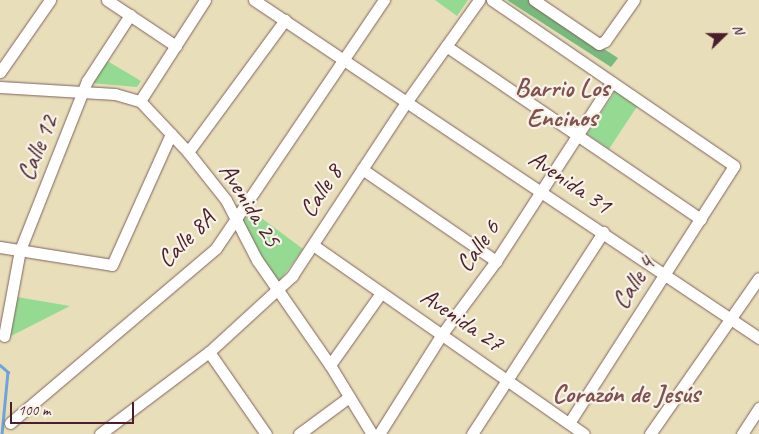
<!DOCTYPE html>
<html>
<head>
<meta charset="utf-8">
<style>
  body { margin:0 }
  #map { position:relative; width:759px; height:434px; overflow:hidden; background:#e8deba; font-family:Caveat,sans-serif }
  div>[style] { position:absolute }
  .green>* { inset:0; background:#95da93 }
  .forest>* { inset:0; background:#78ba7d }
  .stream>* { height:2.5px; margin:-1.25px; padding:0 1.25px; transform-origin:1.25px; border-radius:1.25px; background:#6ea3db }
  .roads { filter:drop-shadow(0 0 1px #81625d) drop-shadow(0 0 1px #81625d) }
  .minor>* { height:11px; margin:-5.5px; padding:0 5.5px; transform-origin:5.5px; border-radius:5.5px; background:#fff }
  span { translate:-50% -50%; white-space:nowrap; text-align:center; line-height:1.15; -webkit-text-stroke:4.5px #f7f3e8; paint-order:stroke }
  .street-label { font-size:25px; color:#4a1f2b }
  .neighbourhood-label { font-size:26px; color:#82504f; font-weight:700 }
  .north { position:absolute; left:699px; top:10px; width:50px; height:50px; -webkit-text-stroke:4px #f7f3e8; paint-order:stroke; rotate:68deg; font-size:14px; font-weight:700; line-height:20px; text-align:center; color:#4a1f2b }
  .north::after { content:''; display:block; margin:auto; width:18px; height:22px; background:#4a1f2b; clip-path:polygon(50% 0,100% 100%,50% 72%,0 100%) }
  .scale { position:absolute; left:10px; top:402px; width:124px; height:22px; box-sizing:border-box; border:2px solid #4a1f2b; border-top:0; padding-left:6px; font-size:15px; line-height:18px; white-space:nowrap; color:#4a1f2b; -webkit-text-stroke:4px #f7f3e8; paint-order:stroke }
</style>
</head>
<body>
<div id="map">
  <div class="green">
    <i style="clip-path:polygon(435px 0,468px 0,457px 16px)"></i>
    <i style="clip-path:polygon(104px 59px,141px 81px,137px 87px,90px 83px)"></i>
    <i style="clip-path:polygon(616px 90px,638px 105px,609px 149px,587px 134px)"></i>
    <i style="clip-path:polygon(248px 208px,303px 249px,278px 283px,239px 220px)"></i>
    <i style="clip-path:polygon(17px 297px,70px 306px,9px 337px)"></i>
  </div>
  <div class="forest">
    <i style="clip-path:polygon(507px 0,528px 0,618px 58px,611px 67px)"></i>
  </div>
  <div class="stream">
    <i style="left:0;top:365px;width:11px;rotate:41deg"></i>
    <i style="left:8px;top:372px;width:62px;rotate:95.5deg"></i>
  </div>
  <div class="roads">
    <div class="minor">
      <i style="left:107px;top:0;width:83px;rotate:33.7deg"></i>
      <i style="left:254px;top:0;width:608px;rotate:33.79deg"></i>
      <i style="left:492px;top:0;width:293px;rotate:34.4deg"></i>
      <i style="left:734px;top:166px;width:305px;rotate:122.7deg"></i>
      <i style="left:534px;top:0;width:78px;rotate:34.1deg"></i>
      <i style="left:599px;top:44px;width:7px;rotate:-27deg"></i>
      <i style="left:605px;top:41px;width:50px;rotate:-54.7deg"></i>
      <i style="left:446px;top:46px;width:308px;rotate:34.2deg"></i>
      <i style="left:0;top:72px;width:88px;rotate:-55.2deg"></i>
      <i style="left:0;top:87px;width:115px;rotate:3.5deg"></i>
      <i style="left:115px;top:94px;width:26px;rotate:16deg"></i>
      <i style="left:140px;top:101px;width:70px;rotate:46.7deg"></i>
      <i style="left:188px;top:152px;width:61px;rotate:51.6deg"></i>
      <i style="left:226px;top:200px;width:68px;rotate:62.7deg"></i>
      <i style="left:257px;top:260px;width:128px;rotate:55.2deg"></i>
      <i style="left:330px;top:365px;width:81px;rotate:58.7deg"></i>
      <i style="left:140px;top:101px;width:120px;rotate:-57.2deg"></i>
      <i style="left:188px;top:152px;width:164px;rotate:-53.7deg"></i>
      <i style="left:362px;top:169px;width:163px;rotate:34.5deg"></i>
      <i style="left:313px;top:245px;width:330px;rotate:34.9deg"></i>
      <i style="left:0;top:247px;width:113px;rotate:9.1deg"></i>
      <i style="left:112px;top:265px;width:144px;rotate:-65.8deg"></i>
      <i style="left:4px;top:336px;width:87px;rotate:-79.5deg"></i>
      <i style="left:20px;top:250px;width:182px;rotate:-68.4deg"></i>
      <i style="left:87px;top:81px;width:79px;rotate:-56.9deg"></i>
      <i style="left:209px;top:352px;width:100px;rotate:55.2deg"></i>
      <i style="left:330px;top:365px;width:88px;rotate:-54.7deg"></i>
      <i style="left:10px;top:423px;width:270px;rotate:-40.3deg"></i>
      <i style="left:216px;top:248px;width:300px;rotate:-55.9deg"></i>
      <i style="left:100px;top:434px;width:136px;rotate:-37deg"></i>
      <i style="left:209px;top:352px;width:113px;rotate:-42.5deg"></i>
      <i style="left:292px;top:276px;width:209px;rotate:-56.7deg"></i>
      <i style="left:407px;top:101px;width:124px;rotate:-54.5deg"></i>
      <i style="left:299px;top:434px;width:62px;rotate:-36.5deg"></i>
      <i style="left:379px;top:434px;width:118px;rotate:-57.8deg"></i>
      <i style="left:442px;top:334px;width:91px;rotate:-53.5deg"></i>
      <i style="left:496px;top:261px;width:213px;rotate:-57.1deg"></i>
      <i style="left:472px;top:434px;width:241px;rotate:-57deg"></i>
      <i style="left:650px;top:434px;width:190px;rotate:-55.1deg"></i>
      <i style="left:742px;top:434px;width:31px;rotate:-57deg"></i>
    </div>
  </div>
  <div class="street-label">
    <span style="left:38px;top:148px;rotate:-68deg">Calle 12</span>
    <span style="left:570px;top:182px;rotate:34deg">Avenida 31</span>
    <span style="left:321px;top:191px;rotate:-57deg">Calle 8</span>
    <span style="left:250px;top:205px;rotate:58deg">Avenida 25</span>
    <span style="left:186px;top:239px;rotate:-45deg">Calle 8A</span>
    <span style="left:478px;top:246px;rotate:-55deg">Calle 6</span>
    <span style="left:634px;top:283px;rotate:-57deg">Calle 4</span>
    <span style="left:462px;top:320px;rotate:34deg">Avenida 27</span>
  </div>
  <div class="neighbourhood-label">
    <span style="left:562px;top:103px">Barrio Los<br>Encinos</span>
    <span style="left:626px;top:394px">Corazón de Jesús</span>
  </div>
  <div class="north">N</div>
  <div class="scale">100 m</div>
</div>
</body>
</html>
